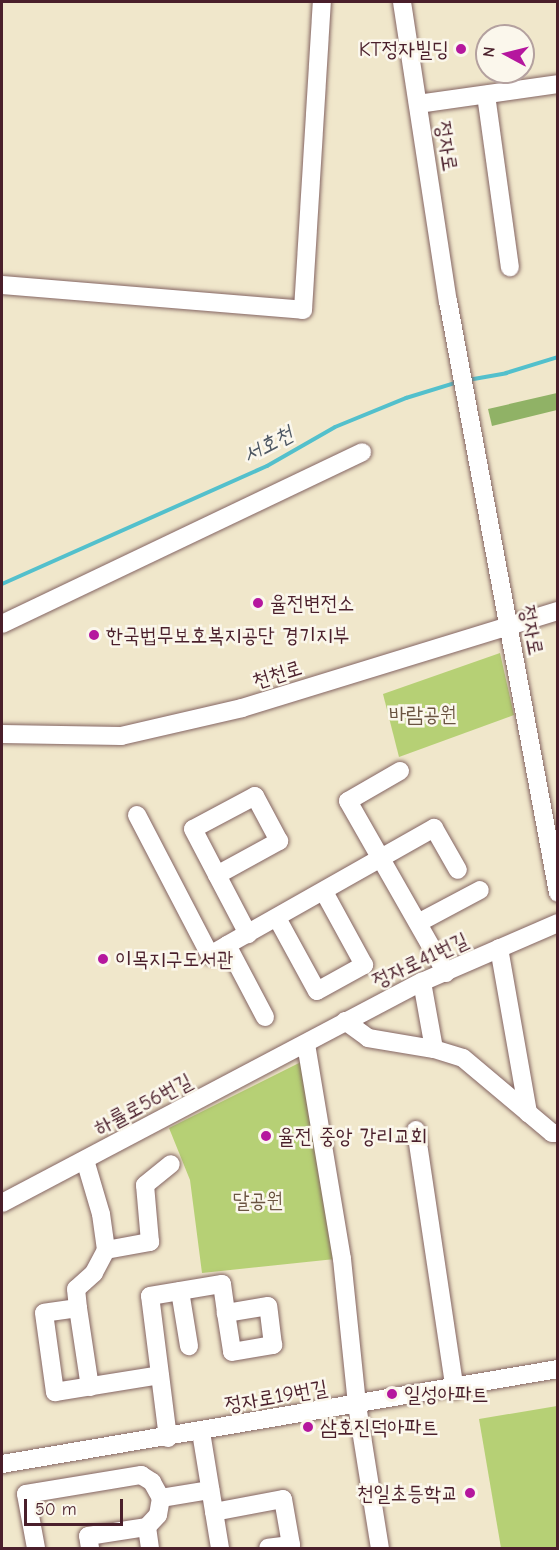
<!DOCTYPE html>
<html>
<head>
<meta charset="utf-8">
<style>
  body { margin:0 }
  #map { position:relative; width:559px; height:1550px; overflow:hidden; background:#f0e7cb; font-family:"Comic Neue","Poor Story",sans-serif }
  div>[style] { position:absolute }
  .green>* { inset:0; background:#b6d075 }
  .forest>* { inset:0; background:#90b266 }
  .stream>* { height:4px; margin:-2px; padding:0 2px; transform-origin:2px; border-radius:2px; background:#53c0cc }
  .roads { filter:drop-shadow(0 0 2px #846563) drop-shadow(0 0 2px #846563) }
  .minor>* { height:18px; margin:-9px; padding:0 9px; transform-origin:9px; border-radius:9px; background:#fff }
  .dots>* { width:16px; height:16px; translate:-50% -50%; box-sizing:border-box; border:3px solid #fbf7ec; border-radius:50% }
  span { translate:-50% -50%; white-space:nowrap; text-align:center; line-height:1.15; -webkit-text-stroke:5px #fbf7ec; paint-order:stroke }
  .poi-label { font-size:21px; color:#4a1f2b }
  .right { translate:-100% -50%; text-align:right }
  .left { translate:0 -50%; text-align:left }
  .street-label { font-size:21px; color:#4a1f2b }
  .park-label { font-size:21px; color:#6a5441 }
  .water-label { font-size:22px; color:#4d5763; font-style:italic }
  .frame { position:absolute; inset:0; border:3px solid #4a1f2b; pointer-events:none }
  .north { position:absolute; left:475px; top:24px; width:60px; height:60px; box-sizing:border-box; background:#fbf7ec; border:2px solid #b4a19f; border-radius:50%; rotate:277deg; font-size:16px; font-weight:700; line-height:24px; text-align:center; color:#4a1f2b }
  .north::after { content:''; display:block; margin:auto; width:21px; height:27px; background:#b5179e; clip-path:polygon(50% 0,100% 100%,50% 72%,0 100%) }
  .scale { position:absolute; left:24px; top:1499px; width:99px; height:27px; box-sizing:border-box; border:3px solid #4a1f2b; border-top:0; padding-left:8px; font-size:18px; line-height:21px; white-space:nowrap; color:#4a1f2b; -webkit-text-stroke:4px #fbf7ec; paint-order:stroke }
</style>
</head>
<body>
<div id="map">
  <div class="green">
    <i style="clip-path:polygon(500px 653px,514px 715px,399px 757px,383px 694px)"></i>
    <i style="clip-path:polygon(301px 1062px,335px 1259px,202px 1273px,190px 1180px,169px 1128px)"></i>
    <i style="clip-path:polygon(557px 1406px,557px 1548px,501px 1548px,479px 1419px)"></i>
  </div>
  <div class="forest">
    <i style="clip-path:polygon(557px 393px,557px 410px,492px 426px,488px 409px)"></i>
  </div>
  <div class="stream">
    <i style="left:468px;top:380px;width:39px;rotate:-10deg"></i>
    <i style="left:506px;top:373px;width:54px;rotate:-17.1deg"></i>
    <i style="left:2px;top:584px;width:290px;rotate:-24deg"></i>
    <i style="left:267px;top:466px;width:78px;rotate:-29.8deg"></i>
    <i style="left:335px;top:427px;width:77px;rotate:-22.2deg"></i>
    <i style="left:406px;top:398px;width:54px;rotate:-17.1deg"></i>
  </div>
  <div class="roads">
    <div class="minor">
      <i style="left:402px;top:2px;width:303px;rotate:81.3deg"></i>
      <i style="left:448px;top:301px;width:602px;rotate:79.47deg"></i>
      <i style="left:486px;top:95px;width:174px;rotate:82.1deg"></i>
      <i style="left:418px;top:104px;width:141px;rotate:-8.1deg"></i>
      <i style="left:2px;top:285px;width:302px;rotate:4.7deg"></i>
      <i style="left:303px;top:310px;width:309px;rotate:-86.5deg"></i>
      <i style="left:2px;top:624px;width:399px;rotate:-25.5deg"></i>
      <i style="left:2px;top:734px;width:119px;rotate:1deg"></i>
      <i style="left:121px;top:736px;width:124px;rotate:-13deg"></i>
      <i style="left:242px;top:708px;width:331px;rotate:-17.1deg"></i>
      <i style="left:400px;top:771px;width:60px;rotate:150deg"></i>
      <i style="left:348px;top:801px;width:198px;rotate:60.3deg"></i>
      <i style="left:137px;top:815px;width:158px;rotate:62.5deg"></i>
      <i style="left:210px;top:955px;width:20px;rotate:-30deg"></i>
      <i style="left:217px;top:875px;width:71px;rotate:-28.7deg"></i>
      <i style="left:279px;top:841px;width:51px;rotate:-118.1deg"></i>
      <i style="left:255px;top:796px;width:70px;rotate:152deg"></i>
      <i style="left:193px;top:829px;width:52px;rotate:62.4deg"></i>
      <i style="left:217px;top:875px;width:67px;rotate:62.3deg"></i>
      <i style="left:277px;top:918px;width:83px;rotate:61.3deg"></i>
      <i style="left:317px;top:991px;width:54px;rotate:-29deg"></i>
      <i style="left:364px;top:965px;width:83px;rotate:-118.7deg"></i>
      <i style="left:418px;top:923px;width:70px;rotate:-28deg"></i>
      <i style="left:499px;top:948px;width:168px;rotate:80deg"></i>
      <i style="left:422px;top:982px;width:68px;rotate:79.8deg"></i>
      <i style="left:265px;top:1017px;width:81px;rotate:-117.8deg"></i>
      <i style="left:227px;top:945px;width:238px;rotate:-29.5deg"></i>
      <i style="left:434px;top:828px;width:48px;rotate:60.3deg"></i>
      <i style="left:345px;top:1021px;width:29px;rotate:36deg"></i>
      <i style="left:368px;top:1038px;width:67px;rotate:9.5deg"></i>
      <i style="left:434px;top:1049px;width:30px;rotate:17deg"></i>
      <i style="left:463px;top:1058px;width:116px;rotate:40.1deg"></i>
      <i style="left:552px;top:1133px;width:6px"></i>
      <i style="left:306px;top:1044px;width:218px;rotate:80.5deg"></i>
      <i style="left:342px;top:1259px;width:147px;rotate:84.1deg"></i>
      <i style="left:357px;top:1405px;width:145px;rotate:80.9deg"></i>
      <i style="left:416px;top:1130px;width:263px;rotate:81.5deg"></i>
      <i style="left:85px;top:1160px;width:56px;rotate:73.5deg"></i>
      <i style="left:101px;top:1214px;width:36px;rotate:82deg"></i>
      <i style="left:106px;top:1250px;width:26px;rotate:118deg"></i>
      <i style="left:94px;top:1273px;width:24px;rotate:138deg"></i>
      <i style="left:76px;top:1289px;width:19px;rotate:84deg"></i>
      <i style="left:78px;top:1308px;width:34px;rotate:172deg"></i>
      <i style="left:44px;top:1313px;width:80px;rotate:82.1deg"></i>
      <i style="left:55px;top:1392px;width:106px;rotate:-9.2deg"></i>
      <i style="left:2px;top:1203px;width:475px;rotate:-27.8deg"></i>
      <i style="left:422px;top:982px;width:148px;rotate:-23.5deg"></i>
      <i style="left:106px;top:1250px;width:45px;rotate:-10.3deg"></i>
      <i style="left:150px;top:1242px;width:57px;rotate:-95deg"></i>
      <i style="left:145px;top:1185px;width:33px;rotate:-39deg"></i>
      <i style="left:180px;top:1291px;width:56px;rotate:80.7deg"></i>
      <i style="left:78px;top:1308px;width:80px;rotate:81.4deg"></i>
      <i style="left:201px;top:1432px;width:118px;rotate:80.7deg"></i>
      <i style="left:168px;top:1438px;width:143px;rotate:-97.2deg"></i>
      <i style="left:150px;top:1296px;width:73px;rotate:-9.5deg"></i>
      <i style="left:222px;top:1284px;width:29px;rotate:82deg"></i>
      <i style="left:226px;top:1313px;width:39px;rotate:81deg"></i>
      <i style="left:232px;top:1352px;width:42px;rotate:-9.7deg"></i>
      <i style="left:273px;top:1345px;width:39px;rotate:-97deg"></i>
      <i style="left:268px;top:1306px;width:43px;rotate:170.5deg"></i>
      <i style="left:2px;top:1464px;width:564px;rotate:-9.7deg"></i>
      <i style="left:161px;top:1498px;width:50px;rotate:-9.3deg"></i>
      <i style="left:214px;top:1512px;width:70px;rotate:-10.7deg"></i>
      <i style="left:283px;top:1499px;width:47px;rotate:80.1deg"></i>
      <i style="left:291px;top:1545px;width:23px;rotate:173deg"></i>
      <i style="left:36px;top:1548px;width:55px;rotate:-100.5deg"></i>
      <i style="left:26px;top:1494px;width:117px;rotate:-9.4deg"></i>
      <i style="left:141px;top:1475px;width:13px;rotate:32deg"></i>
      <i style="left:152px;top:1482px;width:18px;rotate:61deg"></i>
      <i style="left:161px;top:1498px;width:17px;rotate:100deg"></i>
      <i style="left:158px;top:1515px;width:16px;rotate:133deg"></i>
      <i style="left:147px;top:1527px;width:21px;rotate:82deg"></i>
      <i style="left:90px;top:1548px;width:12px;rotate:-99deg"></i>
      <i style="left:88px;top:1536px;width:60px;rotate:-8.7deg"></i>
    </div>
  </div>
  <div class="dots">
    <i style="left:461px;top:49px;background:#b5179e"></i>
    <i style="left:258px;top:603px;background:#b5179e"></i>
    <i style="left:94px;top:635px;background:#b5179e"></i>
    <i style="left:103px;top:959px;background:#b5179e"></i>
    <i style="left:266px;top:1136px;background:#b5179e"></i>
    <i style="left:392px;top:1394px;background:#b5179e"></i>
    <i style="left:308px;top:1427px;background:#b5179e"></i>
    <i style="left:470px;top:1493px;background:#b5179e"></i>
  </div>
  <div class="poi-label">
    <span class="right" style="left:449px;top:49px">KT정자빌딩</span>
    <span class="left" style="left:270px;top:603px">율전변전소</span>
    <span class="left" style="left:106px;top:635px">한국법무보호복지공단 경기지부</span>
    <span class="left" style="left:115px;top:959px">이목지구도서관</span>
    <span class="left" style="left:278px;top:1136px">율전 중앙 강리교회</span>
    <span class="left" style="left:404px;top:1394px">일성아파트</span>
    <span class="left" style="left:320px;top:1427px">삼호진덕아파트</span>
    <span class="right" style="left:458px;top:1493px">천일초등학교</span>
  </div>
  <div class="street-label">
    <span style="left:447px;top:146px;rotate:81deg">정자로</span>
    <span style="left:532px;top:630px;rotate:79deg">정자로</span>
    <span style="left:277px;top:674px;rotate:-17deg">천천로</span>
    <span style="left:420px;top:960px;rotate:-25deg">정자로41번길</span>
    <span style="left:143px;top:1104px;rotate:-28deg">하률로56번길</span>
    <span style="left:276px;top:1396px;rotate:-10deg">정자로19번길</span>
  </div>
  <div class="park-label">
    <span style="left:423px;top:714px">바람공원</span>
    <span style="left:258px;top:1200px">달공원</span>
  </div>
  <div class="water-label">
    <span style="left:268px;top:445px;rotate:-28deg">서호천</span>
  </div>
  <div class="frame"></div>
  <div class="north">N</div>
  <div class="scale">50 m</div>
</div>
</body>
</html>
